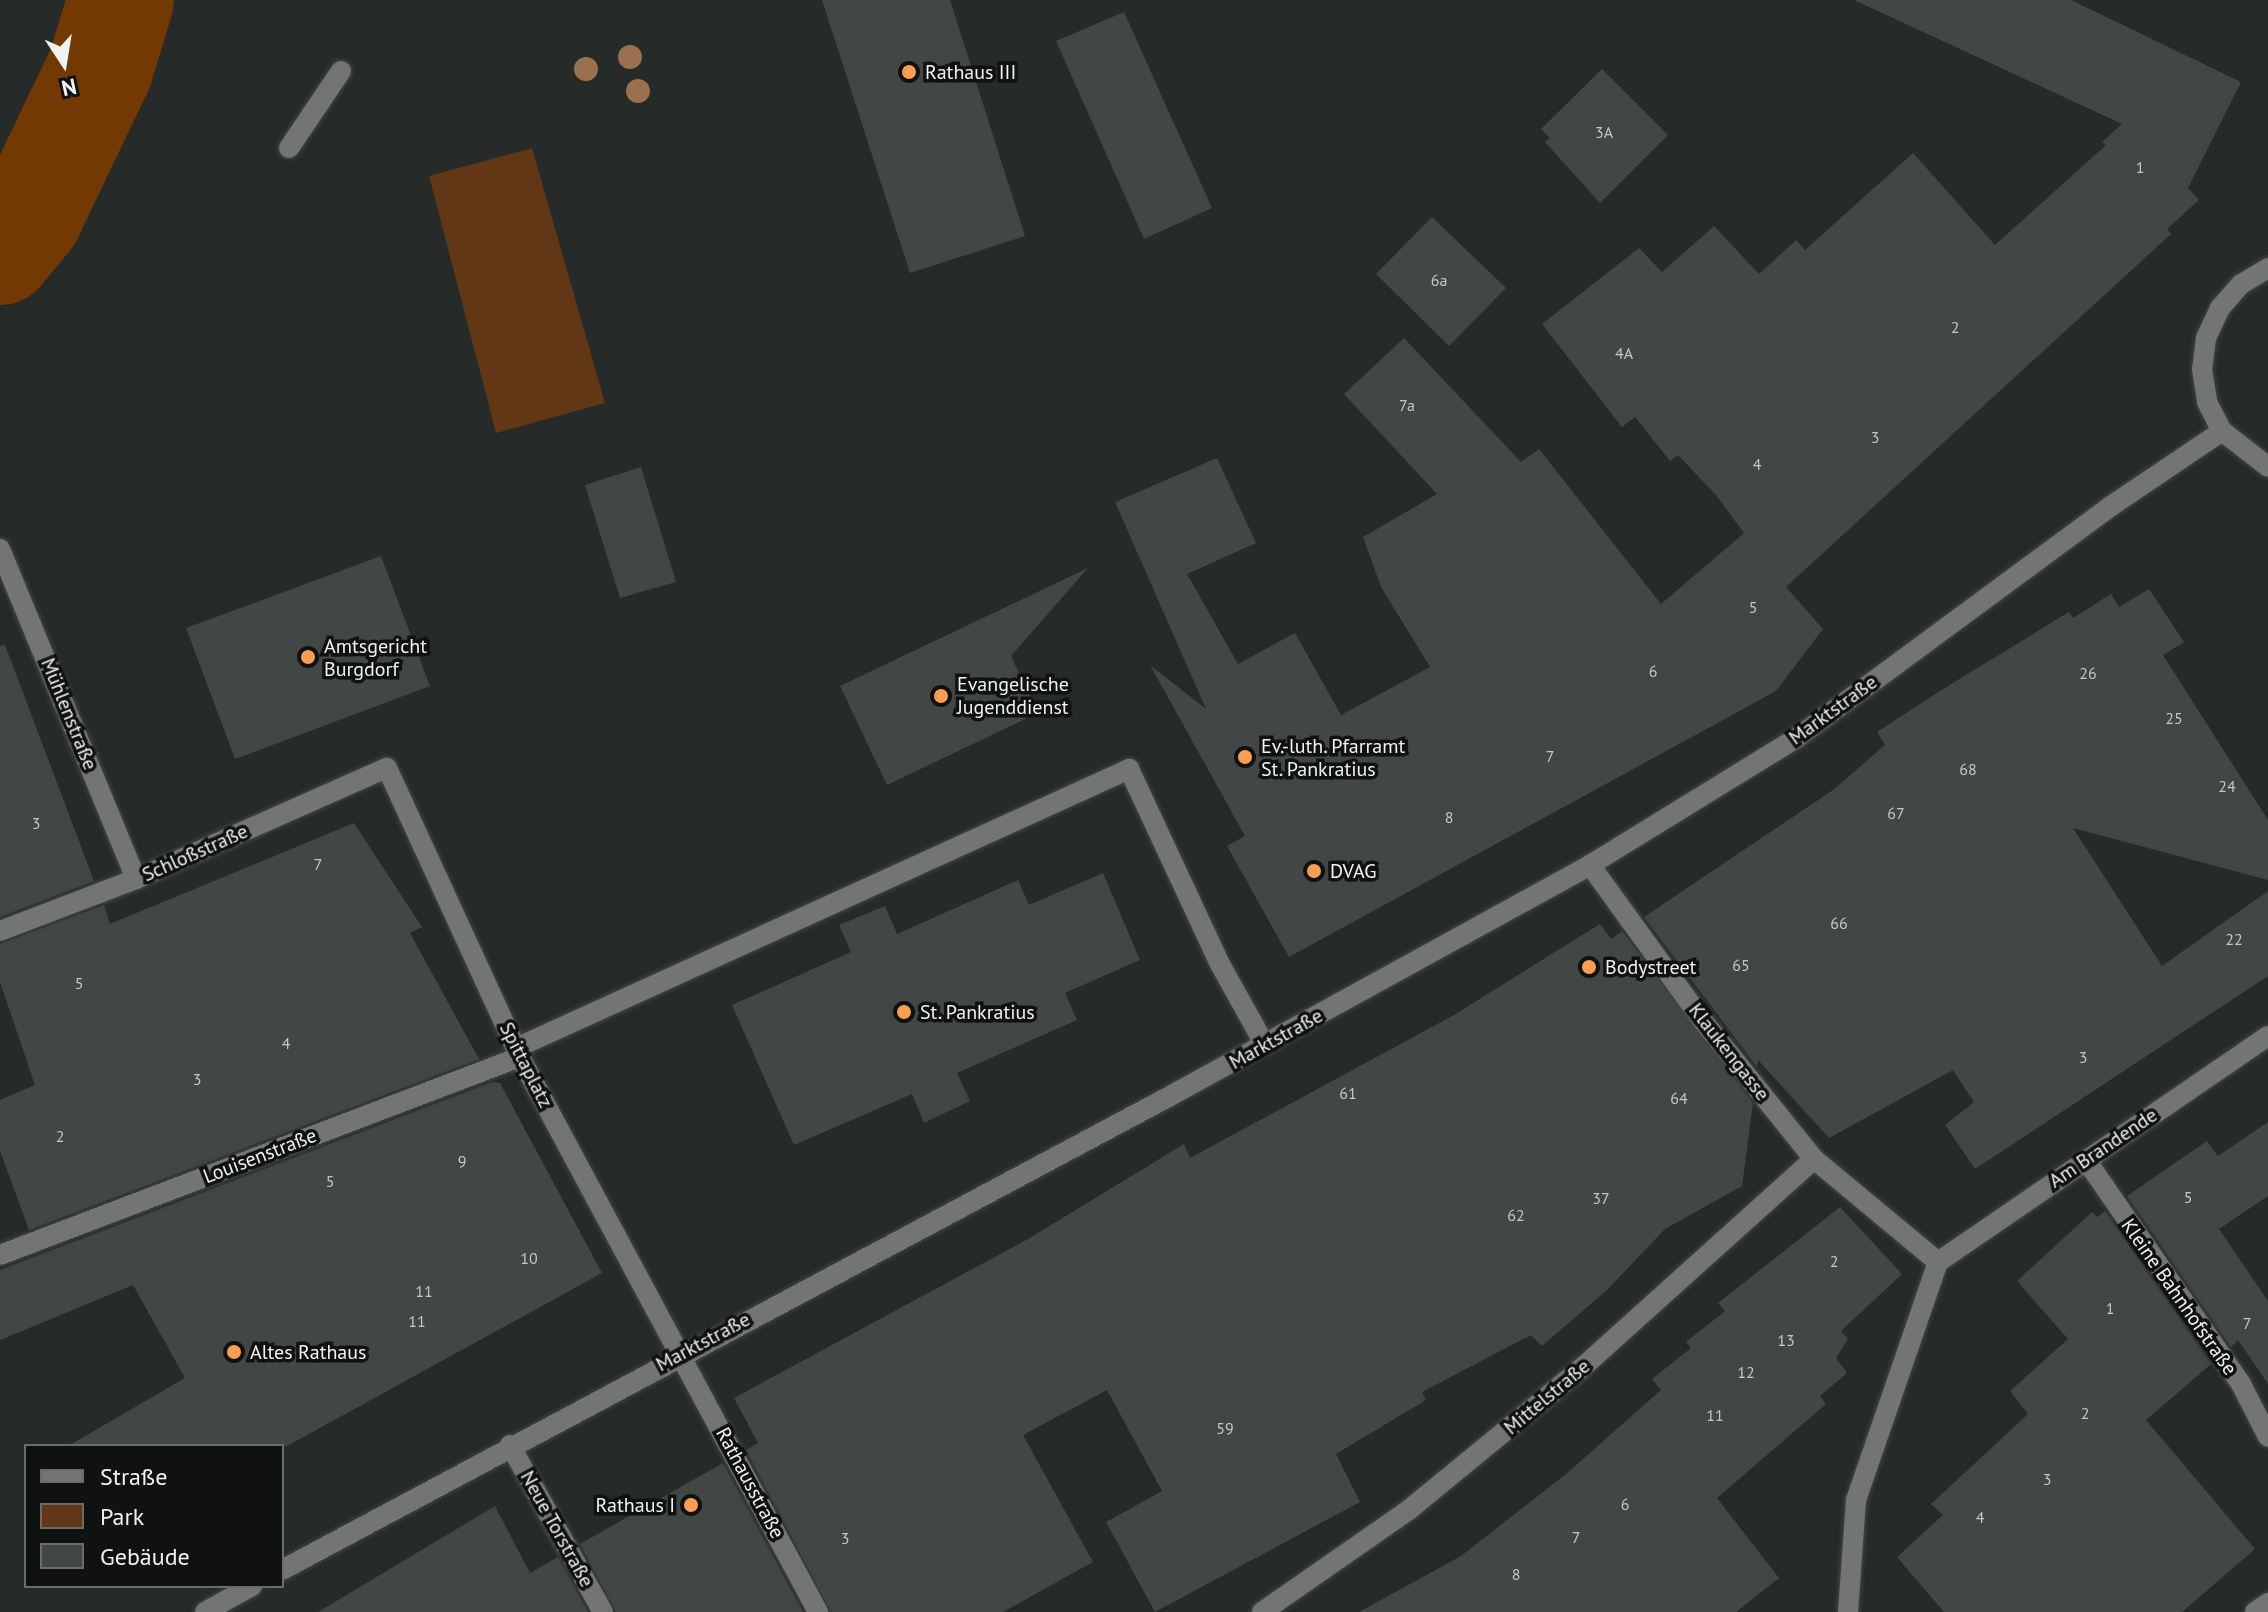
<!DOCTYPE html>
<html>
<head>
<meta charset="utf-8">
<style>
  body { margin:0 }
  #map { position:relative; width:2268px; height:1612px; overflow:hidden; background:#262a29; font-family:"PT Sans",sans-serif }
  div>[style] { position:absolute }
  .green>* { inset:0; background:#613715 }
  .river>* { height:106px; margin:-53px; padding:0 53px; transform-origin:53px; border-radius:53px; background:#723902 }
  .building>* { inset:0; background:#424645 }
  .roads { filter:drop-shadow(0 0 2px #424645) drop-shadow(0 0 2px #424645) }
  .minor>* { height:20px; margin:-10px; padding:0 10px; transform-origin:10px; border-radius:10px; background:#737575 }
  .trees>* { width:24px; height:24px; margin:-12px; border-radius:50%; background:#9b704e }
  .dots>* { width:22px; height:22px; translate:-50% -50%; box-sizing:border-box; border:4px solid #101211; border-radius:50% }
  span { translate:-50% -50%; white-space:nowrap; text-align:center; line-height:1.15; -webkit-text-stroke:7px #101211; paint-order:stroke }
  .number-label { font-size:16px; color:#c4c7c6 }
  .number-label span { -webkit-text-stroke-width:0 }
  .poi-label { font-size:20px; color:#f0f2f1 }
  .left { translate:0 -50%; text-align:left }
  .right { translate:-100% -50%; text-align:right }
  .street-label { font-size:20px; color:#f0f2f1 }
  .legend { position:absolute; left:24px; top:1444px; width:260px; height:144px; box-sizing:border-box; background:#101211; border:2px solid #6a6c6b; margin:0; padding:10px 14px; list-style:none; font-size:24px; color:#f0f2f1 }
  .legend li { display:flex; align-items:center; gap:16px; height:40px }
  .legend b { width:40px; border:2px solid #6a6c6b }
  .north { position:absolute; left:24px; top:24px; width:80px; height:80px; -webkit-text-stroke:6px #101211; paint-order:stroke; rotate:168deg; font-size:22px; font-weight:700; line-height:32px; text-align:center; color:#f0f2f1 }
  .north::after { content:''; display:block; margin:auto; width:28px; height:36px; background:#f0f2f1; clip-path:polygon(50% 0,100% 100%,50% 72%,0 100%) }
</style>
</head>
<body>
<div id="map">
  <div class="green">
    <i style="clip-path:polygon(532px 148px,605px 403px,496px 433px,429px 176px)"></i>
  </div>
  <div class="river">
    <i style="left:0;top:252px;width:45px;rotate:-50.4deg"></i>
    <i style="left:29px;top:217px;width:164px;rotate:-64.4deg"></i>
    <i style="left:100px;top:69px;width:72px;rotate:-73.1deg"></i>
  </div>
  <div class="building">
    <i style="clip-path:polygon(822px 0,950px 0,1025px 236px,910px 273px)"></i>
    <i style="clip-path:polygon(1854px 0,2071px 0,2241px 82px,2188px 188px,2199px 200px,2167px 229px,2171px 234px,1786px 587px,1823px 629px,1776px 691px,1289px 957px,1227px 846px,1245px 836px,1150px 665px,1206px 709px,1115px 502px,1217px 458px,1256px 543px,1187px 574px,1238px 664px,1295px 633px,1341px 715px,1430px 667px,1381px 587px,1363px 537px,1437px 494px,1344px 394px,1404px 338px,1521px 462px,1539px 449px,1661px 604px,1744px 533px,1716px 495px,1678px 455px,1670px 461px,1635px 417px,1622px 427px,1542px 324px,1639px 248px,1662px 272px,1714px 226px,1759px 274px,1796px 240px,1805px 250px,1913px 153px,1995px 245px,2106px 145px,2102px 142px,2122px 124px)"></i>
    <i style="clip-path:polygon(1124px 12px,1212px 208px,1144px 239px,1056px 41px)"></i>
    <i style="clip-path:polygon(1602px 69px,1668px 135px,1600px 203px,1545px 142px,1550px 138px,1541px 129px)"></i>
    <i style="clip-path:polygon(1432px 217px,1506px 288px,1449px 346px,1376px 274px)"></i>
    <i style="clip-path:polygon(641px 467px,676px 582px,620px 598px,585px 485px)"></i>
    <i style="clip-path:polygon(381px 556px,430px 686px,235px 759px,186px 628px)"></i>
    <i style="clip-path:polygon(1088px 568px,1011px 656px,1038px 713px,887px 785px,840px 686px)"></i>
    <i style="clip-path:polygon(2149px 589px,2184px 642px,2163px 655px,2268px 820px,2268px 880px,2073px 828px,2162px 966px,2268px 891px,2268px 976px,1975px 1169px,1945px 1125px,1974px 1102px,1953px 1070px,1829px 1138px,1758px 1060px,1757px 1067px,1644px 917px,1833px 790px,1885px 745px,1877px 732px,1943px 689px,2069px 612px,2073px 618px,2111px 594px,2119px 607px)"></i>
    <i style="clip-path:polygon(5px 645px,94px 881px,0 917px,0 646px)"></i>
    <i style="clip-path:polygon(354px 823px,422px 927px,410px 933px,479px 1059px,29px 1230px,0 1151px,0 1100px,35px 1085px,0 982px,0 944px,104px 905px,110px 924px)"></i>
    <i style="clip-path:polygon(1103px 873px,1140px 960px,1065px 993px,1077px 1020px,957px 1073px,970px 1101px,924px 1123px,912px 1094px,794px 1145px,732px 1005px,851px 952px,839px 925px,885px 906px,897px 934px,1018px 880px,1029px 905px)"></i>
    <i style="clip-path:polygon(1600px 924px,1611px 939px,1622px 931px,1753px 1103px,1742px 1186px,1665px 1229px,1607px 1290px,1542px 1346px,1531px 1335px,1422px 1392px,1426px 1400px,1336px 1454px,1360px 1502px,1155px 1612px,1106px 1522px,1162px 1491px,1107px 1390px,1023px 1435px,1093px 1562px,1003px 1612px,831px 1612px,746px 1450px,758px 1443px,734px 1398px,1028px 1239px,1184px 1144px,1190px 1158px,1454px 1015px)"></i>
    <i style="clip-path:polygon(492px 1082px,500px 1083px,602px 1273px,287px 1446px,68px 1446px,185px 1378px,133px 1285px,0 1340px,0 1270px)"></i>
    <i style="clip-path:polygon(2268px 1122px,2268px 1196px,2219px 1229px,2268px 1301px,2268px 1384px,2238px 1340px,2231px 1347px,2127px 1196px,2207px 1141px,2218px 1156px)"></i>
    <i style="clip-path:polygon(1840px 1207px,1902px 1274px,1841px 1331px,1848px 1339px,1836px 1358px,1847px 1373px,1820px 1396px,1826px 1404px,1717px 1498px,1779px 1578px,1736px 1612px,1359px 1612px,1461px 1556px,1566px 1474px,1661px 1390px,1652px 1379px,1691px 1348px,1686px 1342px,1725px 1311px,1718px 1303px)"></i>
    <i style="clip-path:polygon(2105px 1211px,2211px 1364px,2146px 1420px,2255px 1549px,2182px 1612px,1944px 1612px,1897px 1557px,1943px 1515px,1931px 1504px,2028px 1414px,2010px 1391px,2068px 1339px,2017px 1281px,2092px 1212px,2097px 1217px)"></i>
    <i style="clip-path:polygon(723px 1463px,803px 1612px,616px 1612px,580px 1544px)"></i>
    <i style="clip-path:polygon(495px 1506px,530px 1573px,558px 1557px,588px 1612px,318px 1612px)"></i>
  </div>
  <div class="roads">
    <div class="minor">
      <i style="left:289px;top:148px;width:93px;rotate:-56deg"></i>
      <i style="left:2268px;top:268px;width:31px;rotate:149deg"></i>
      <i style="left:2241px;top:284px;width:32px;rotate:131deg"></i>
      <i style="left:2220px;top:308px;width:33px;rotate:115deg"></i>
      <i style="left:2206px;top:338px;width:31px;rotate:97deg"></i>
      <i style="left:2202px;top:369px;width:33px;rotate:81deg"></i>
      <i style="left:2207px;top:402px;width:33px;rotate:63deg"></i>
      <i style="left:2222px;top:431px;width:58px;rotate:38deg"></i>
      <i style="left:0;top:549px;width:357px;rotate:67.6deg"></i>
      <i style="left:1590px;top:865px;width:193px;rotate:54.1deg"></i>
      <i style="left:1703px;top:1021px;width:177px;rotate:51.2deg"></i>
      <i style="left:1814px;top:1159px;width:161px;rotate:39.7deg"></i>
      <i style="left:0;top:931px;width:146px;rotate:-20.9deg"></i>
      <i style="left:136px;top:879px;width:274px;rotate:-23.9deg"></i>
      <i style="left:387px;top:768px;width:318px;rotate:65.3deg"></i>
      <i style="left:520px;top:1057px;width:630px;rotate:61.77deg"></i>
      <i style="left:516px;top:1048px;width:674px;rotate:-24.47deg"></i>
      <i style="left:1129px;top:769px;width:217px;rotate:65deg"></i>
      <i style="left:1221px;top:966px;width:90px;rotate:60.9deg"></i>
      <i style="left:2086px;top:1160px;width:272px;rotate:55.3deg"></i>
      <i style="left:2241px;top:1384px;width:59px;rotate:63deg"></i>
      <i style="left:0;top:1255px;width:556px;rotate:-20.85deg"></i>
      <i style="left:510px;top:1445px;width:191px;rotate:60.9deg"></i>
      <i style="left:282px;top:1570px;width:1009px;rotate:-28.09deg"></i>
      <i style="left:1172px;top:1095px;width:477px;rotate:-28.8deg"></i>
      <i style="left:1590px;top:865px;width:241px;rotate:-31.6deg"></i>
      <i style="left:1795px;top:739px;width:393px;rotate:-36.4deg"></i>
      <i style="left:2111px;top:506px;width:134px;rotate:-34deg"></i>
      <i style="left:205px;top:1612px;width:54px;rotate:-29deg"></i>
      <i style="left:1262px;top:1612px;width:180px;rotate:-34.8deg"></i>
      <i style="left:1410px;top:1509px;width:224px;rotate:-39.4deg"></i>
      <i style="left:1583px;top:1367px;width:311px;rotate:-42deg"></i>
      <i style="left:1848px;top:1612px;width:112px;rotate:-85.9deg"></i>
      <i style="left:1856px;top:1500px;width:252px;rotate:-71deg"></i>
      <i style="left:1938px;top:1262px;width:400px;rotate:-34.4deg"></i>
      <i style="left:2255px;top:1612px;width:16px;rotate:-35deg"></i>
    </div>
  </div>
  <div class="trees">
    <i style="left:630px;top:57px"></i>
    <i style="left:586px;top:69px"></i>
    <i style="left:638px;top:91px"></i>
  </div>
  <div class="dots">
    <i style="left:909px;top:72px;background:#fc9d54"></i>
    <i style="left:308px;top:657px;background:#fc9d54"></i>
    <i style="left:941px;top:696px;background:#fc9d54"></i>
    <i style="left:1245px;top:757px;background:#fc9d54"></i>
    <i style="left:1314px;top:871px;background:#fc9d54"></i>
    <i style="left:1589px;top:967px;background:#fc9d54"></i>
    <i style="left:904px;top:1012px;background:#fc9d54"></i>
    <i style="left:234px;top:1352px;background:#fc9d54"></i>
    <i style="left:691px;top:1505px;background:#fc9d54"></i>
  </div>
  <div class="number-label">
    <span style="left:1604px;top:132px">3A</span>
    <span style="left:2140px;top:167px">1</span>
    <span style="left:1439px;top:280px">6a</span>
    <span style="left:1955px;top:327px">2</span>
    <span style="left:1624px;top:353px">4A</span>
    <span style="left:1407px;top:405px">7a</span>
    <span style="left:1875px;top:437px">3</span>
    <span style="left:1757px;top:464px">4</span>
    <span style="left:1753px;top:607px">5</span>
    <span style="left:1653px;top:671px">6</span>
    <span style="left:2088px;top:673px">26</span>
    <span style="left:2174px;top:718px">25</span>
    <span style="left:1550px;top:756px">7</span>
    <span style="left:1968px;top:769px">68</span>
    <span style="left:2227px;top:786px">24</span>
    <span style="left:1896px;top:813px">67</span>
    <span style="left:1449px;top:817px">8</span>
    <span style="left:36px;top:823px">3</span>
    <span style="left:318px;top:864px">7</span>
    <span style="left:1839px;top:923px">66</span>
    <span style="left:2234px;top:939px">22</span>
    <span style="left:1741px;top:965px">65</span>
    <span style="left:79px;top:983px">5</span>
    <span style="left:286px;top:1043px">4</span>
    <span style="left:2083px;top:1057px">3</span>
    <span style="left:197px;top:1079px">3</span>
    <span style="left:1348px;top:1093px">61</span>
    <span style="left:1679px;top:1098px">64</span>
    <span style="left:60px;top:1136px">2</span>
    <span style="left:462px;top:1161px">9</span>
    <span style="left:330px;top:1181px">5</span>
    <span style="left:2188px;top:1197px">5</span>
    <span style="left:1601px;top:1198px">37</span>
    <span style="left:1516px;top:1215px">62</span>
    <span style="left:529px;top:1258px">10</span>
    <span style="left:1834px;top:1261px">2</span>
    <span style="left:424px;top:1291px">11</span>
    <span style="left:2110px;top:1308px">1</span>
    <span style="left:417px;top:1321px">11</span>
    <span style="left:2247px;top:1323px">7</span>
    <span style="left:1786px;top:1340px">13</span>
    <span style="left:1746px;top:1372px">12</span>
    <span style="left:2085px;top:1413px">2</span>
    <span style="left:1715px;top:1415px">11</span>
    <span style="left:1225px;top:1428px">59</span>
    <span style="left:2047px;top:1479px">3</span>
    <span style="left:1625px;top:1504px">6</span>
    <span style="left:1980px;top:1517px">4</span>
    <span style="left:1576px;top:1537px">7</span>
    <span style="left:845px;top:1538px">3</span>
    <span style="left:1516px;top:1574px">8</span>
  </div>
  <div class="poi-label">
    <span class="left" style="left:925px;top:72px">Rathaus III</span>
    <span class="left" style="left:324px;top:658px">Amtsgericht<br>Burgdorf</span>
    <span class="left" style="left:957px;top:696px">Evangelische<br>Jugenddienst</span>
    <span class="left" style="left:1261px;top:758px">Ev.-luth. Pfarramt<br>St. Pankratius</span>
    <span class="left" style="left:1330px;top:871px">DVAG</span>
    <span class="left" style="left:1605px;top:967px">Bodystreet</span>
    <span class="left" style="left:920px;top:1012px">St. Pankratius</span>
    <span class="left" style="left:250px;top:1352px">Altes Rathaus</span>
    <span class="right" style="left:675px;top:1505px">Rathaus I</span>
  </div>
  <div class="street-label">
    <span style="left:1833px;top:710px;rotate:-36deg">Marktstraße</span>
    <span style="left:69px;top:714px;rotate:68deg">Mühlenstraße</span>
    <span style="left:195px;top:853px;rotate:-24deg">Schloßstraße</span>
    <span style="left:1276px;top:1039px;rotate:-29deg">Marktstraße</span>
    <span style="left:1729px;top:1052px;rotate:52deg">Klaukengasse</span>
    <span style="left:526px;top:1065px;rotate:63deg">Spittaplatz</span>
    <span style="left:2103px;top:1148px;rotate:-34deg">Am Brandende</span>
    <span style="left:260px;top:1156px;rotate:-21deg">Louisenstraße</span>
    <span style="left:2179px;top:1297px;rotate:55deg">Kleine Bahnhofstraße</span>
    <span style="left:703px;top:1342px;rotate:-28deg">Marktstraße</span>
    <span style="left:1547px;top:1397px;rotate:-40deg">Mittelstraße</span>
    <span style="left:750px;top:1483px;rotate:62deg">Rathausstraße</span>
    <span style="left:557px;top:1529px;rotate:61deg">Neue Torstraße</span>
  </div>
  <ul class="legend">
  <li><b style="height:10px;background:#737575"></b>Straße</li>
  <li><b style="height:22px;background:#613715"></b>Park</li>
  <li><b style="height:22px;background:#424645"></b>Gebäude</li>
  </ul>
  <div class="north">N</div>
</div>
</body>
</html>
